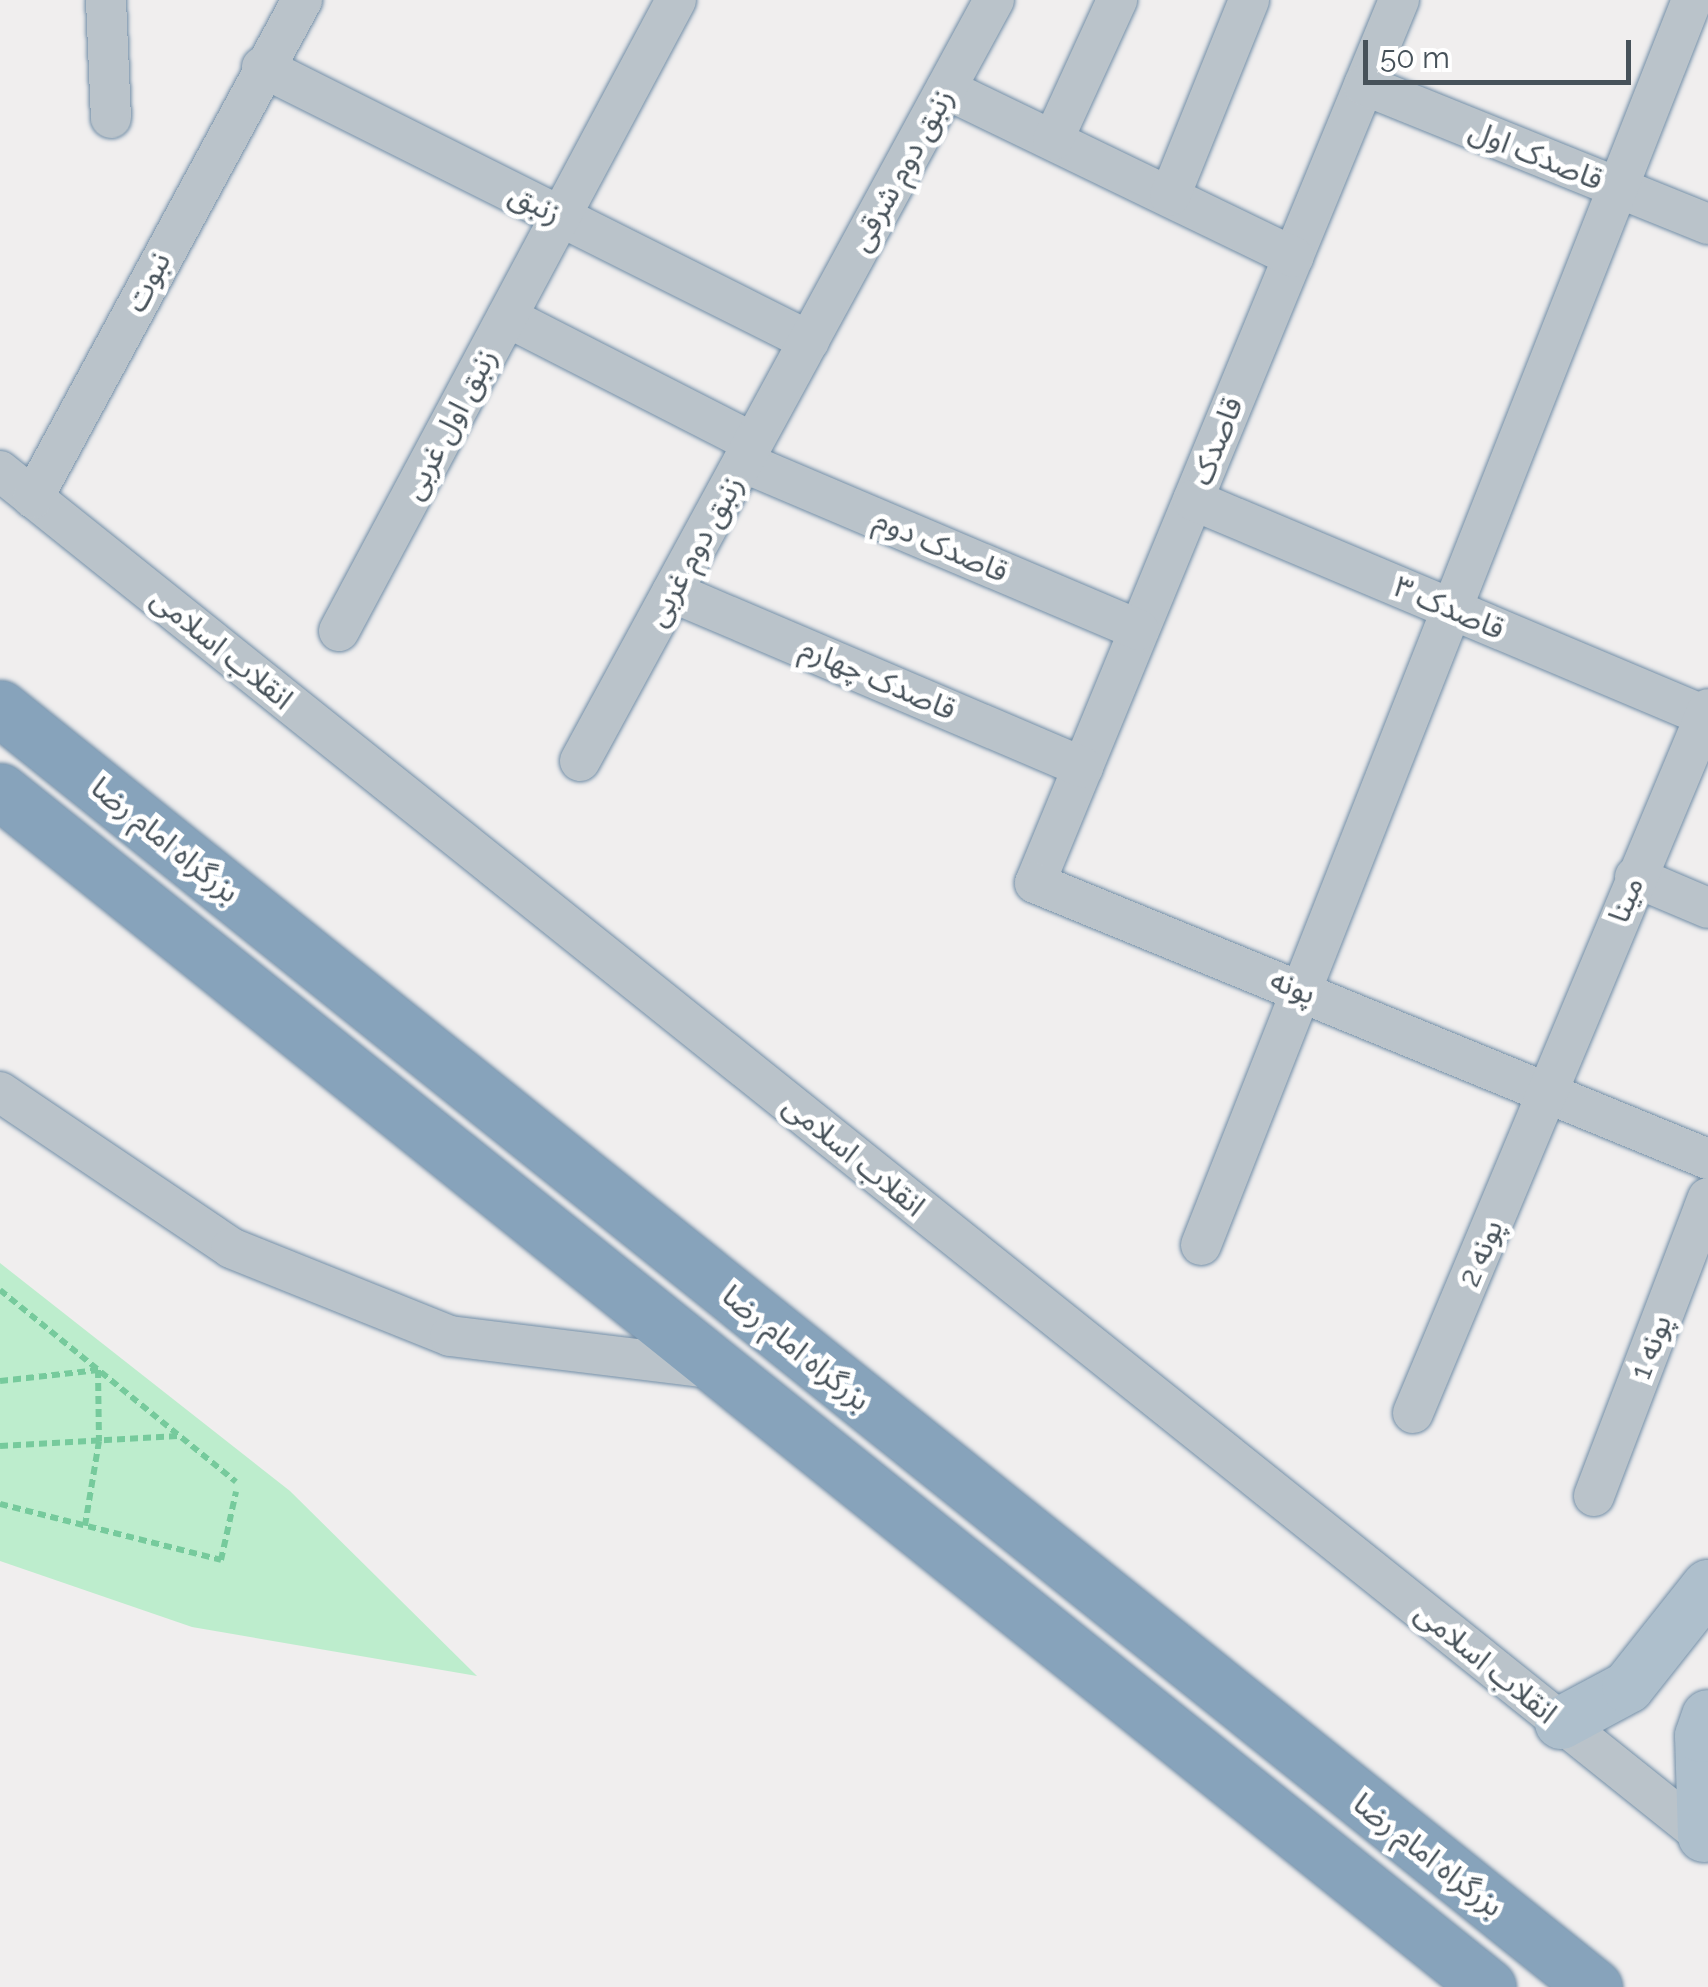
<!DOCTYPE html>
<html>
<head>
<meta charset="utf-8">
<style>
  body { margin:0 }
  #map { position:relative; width:1708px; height:1987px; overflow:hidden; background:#f0eeee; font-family:Raleway,"Noto Sans Arabic",sans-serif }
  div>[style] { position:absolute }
  .green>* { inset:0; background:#bdedcd }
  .path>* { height:6px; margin-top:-3px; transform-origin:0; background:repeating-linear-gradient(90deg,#76ca9c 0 8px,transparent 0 13px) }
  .roads { filter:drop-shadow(0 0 2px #728ea7) drop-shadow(0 0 2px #728ea7) }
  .minor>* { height:40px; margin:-20px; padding:0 20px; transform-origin:20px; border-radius:20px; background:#bac3ca }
  .major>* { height:52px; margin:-26px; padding:0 26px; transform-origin:26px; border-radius:26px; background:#aebfcc }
  .highway>* { height:55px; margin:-27.5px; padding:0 27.5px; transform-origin:27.5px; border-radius:27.5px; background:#87a3bb }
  span { translate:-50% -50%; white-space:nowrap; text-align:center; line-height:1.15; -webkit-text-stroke:10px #fff; paint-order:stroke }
  .street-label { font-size:30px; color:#47525a }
  .scale { position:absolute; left:1363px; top:40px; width:268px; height:45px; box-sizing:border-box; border:5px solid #47525a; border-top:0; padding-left:12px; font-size:30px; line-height:35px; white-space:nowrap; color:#47525a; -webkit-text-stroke:8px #fff; paint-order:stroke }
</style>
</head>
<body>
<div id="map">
  <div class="green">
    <i style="clip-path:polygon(0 1263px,290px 1491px,477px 1676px,192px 1627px,0 1561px)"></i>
  </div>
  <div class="path">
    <i style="left:0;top:1290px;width:304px;rotate:39.1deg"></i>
    <i style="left:0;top:1381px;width:99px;rotate:-6.4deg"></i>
    <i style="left:98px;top:1370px;width:71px;rotate:89.2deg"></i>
    <i style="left:99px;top:1441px;width:86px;rotate:99.4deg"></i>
    <i style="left:0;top:1446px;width:178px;rotate:-3.2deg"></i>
    <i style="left:0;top:1504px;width:228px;rotate:14.2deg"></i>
    <i style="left:221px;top:1560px;width:70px;rotate:-77.6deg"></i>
  </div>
  <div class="roads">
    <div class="minor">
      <i style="left:106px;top:0;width:118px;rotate:87.6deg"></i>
      <i style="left:1399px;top:0;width:955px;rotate:112.4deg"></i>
      <i style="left:1035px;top:883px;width:727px;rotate:22.3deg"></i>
      <i style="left:262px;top:67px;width:612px;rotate:26.61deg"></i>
      <i style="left:1364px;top:85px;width:371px;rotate:22deg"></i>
      <i style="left:946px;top:89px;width:386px;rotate:25.8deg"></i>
      <i style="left:1053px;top:140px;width:154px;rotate:-65.4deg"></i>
      <i style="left:1170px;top:196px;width:211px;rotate:-68deg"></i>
      <i style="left:507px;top:317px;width:276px;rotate:27.1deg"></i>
      <i style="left:743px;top:462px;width:430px;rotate:23deg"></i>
      <i style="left:0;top:471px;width:2189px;rotate:38.71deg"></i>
      <i style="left:33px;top:498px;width:566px;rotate:-61.62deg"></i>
      <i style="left:1193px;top:500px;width:556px;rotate:22.87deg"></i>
      <i style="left:672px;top:592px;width:447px;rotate:23.1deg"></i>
      <i style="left:339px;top:631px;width:715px;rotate:-61.89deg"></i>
      <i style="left:580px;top:761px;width:866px;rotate:-61.45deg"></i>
      <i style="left:1635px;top:877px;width:79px;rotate:23deg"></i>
      <i style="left:0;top:1092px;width:279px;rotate:34deg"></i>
      <i style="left:231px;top:1248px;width:236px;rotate:21.9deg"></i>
      <i style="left:450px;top:1336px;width:269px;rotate:7deg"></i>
      <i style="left:1201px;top:1245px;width:1338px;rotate:-68.48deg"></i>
      <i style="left:1413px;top:1413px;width:763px;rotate:-67.26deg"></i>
      <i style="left:1594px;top:1496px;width:319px;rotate:-69.1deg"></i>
    </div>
    <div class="major">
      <i style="left:1561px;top:1723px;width:76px;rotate:-28.2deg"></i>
      <i style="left:1628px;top:1687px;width:129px;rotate:-51.6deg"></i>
      <i style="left:1704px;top:1836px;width:100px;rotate:-91.7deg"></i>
      <i style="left:1701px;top:1736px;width:21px;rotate:-71deg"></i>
    </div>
    <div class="highway">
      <i style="left:0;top:708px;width:2044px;rotate:38.74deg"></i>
      <i style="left:0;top:791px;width:1909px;rotate:38.79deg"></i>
    </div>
  </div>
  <div class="street-label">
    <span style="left:1536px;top:155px;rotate:22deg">قاصدک اول</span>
    <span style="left:902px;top:170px;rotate:-61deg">زنبق دوم شرقی</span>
    <span style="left:535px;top:204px;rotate:27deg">زنبق</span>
    <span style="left:148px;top:282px;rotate:-62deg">نبوت</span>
    <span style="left:450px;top:424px;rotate:-62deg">زنبق اول غربی</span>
    <span style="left:1217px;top:441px;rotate:-68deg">قاصدک</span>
    <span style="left:941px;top:546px;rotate:23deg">قاصدک دوم</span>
    <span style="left:695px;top:551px;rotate:-61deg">زنبق دوم غربی</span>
    <span style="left:1449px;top:608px;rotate:23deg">قاصدک ۳</span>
    <span style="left:222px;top:649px;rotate:39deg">انقلاب اسلامی</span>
    <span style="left:878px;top:679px;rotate:23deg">قاصدک چهارم</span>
    <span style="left:165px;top:840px;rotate:39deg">بزرگراه امام رضا</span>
    <span style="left:1626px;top:900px;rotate:-68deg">مینا</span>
    <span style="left:1293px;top:987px;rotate:22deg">پونه</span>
    <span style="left:854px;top:1156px;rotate:39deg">انقلاب اسلامی</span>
    <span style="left:1481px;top:1253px;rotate:-67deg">پونه 2</span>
    <span style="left:1651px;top:1347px;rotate:-69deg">پونه 1</span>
    <span style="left:796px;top:1348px;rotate:39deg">بزرگراه امام رضا</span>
    <span style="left:1486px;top:1663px;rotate:39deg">انقلاب اسلامی</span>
    <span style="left:1428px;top:1855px;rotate:38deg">بزرگراه امام رضا</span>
  </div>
  <div class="scale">50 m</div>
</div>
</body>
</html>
